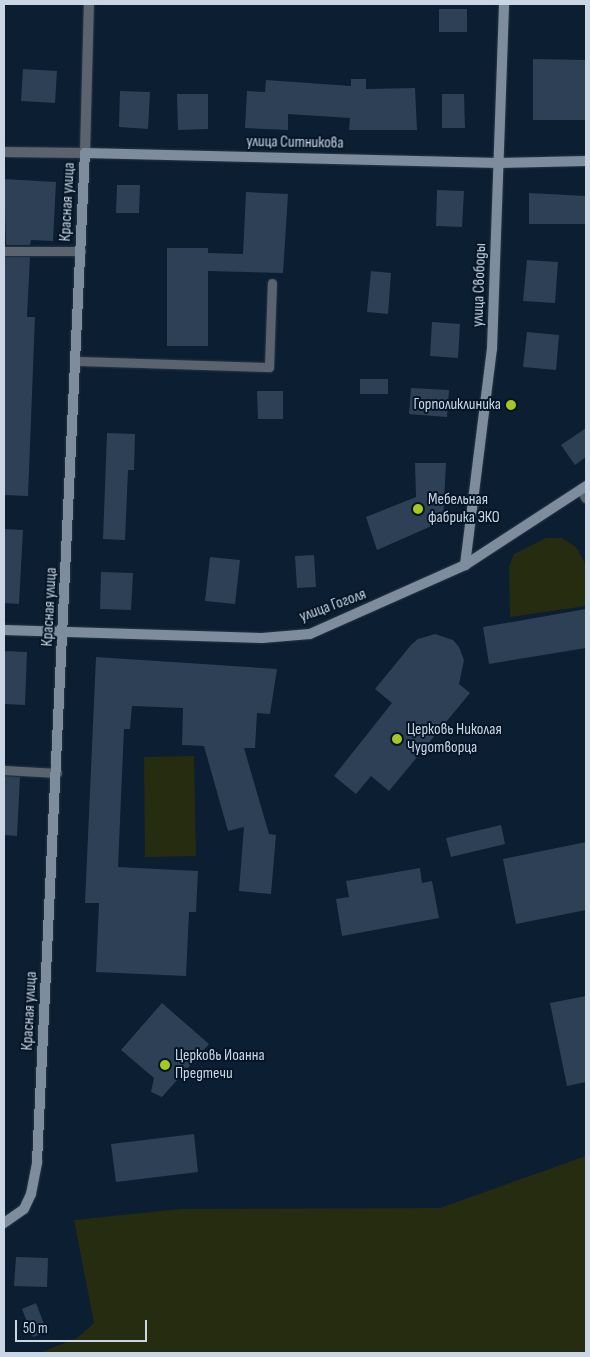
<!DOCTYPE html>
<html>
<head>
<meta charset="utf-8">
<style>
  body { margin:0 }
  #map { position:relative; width:590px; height:1357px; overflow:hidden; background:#0c1e31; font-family:"Sofia Sans Condensed",sans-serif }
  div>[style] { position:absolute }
  .green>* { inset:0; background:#252c10 }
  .building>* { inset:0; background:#2d4055 }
  .roads { filter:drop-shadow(0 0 1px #27384a) drop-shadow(0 0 1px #27384a) }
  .lane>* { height:9px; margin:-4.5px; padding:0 4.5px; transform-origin:4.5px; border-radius:4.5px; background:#5b646e }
  .street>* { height:10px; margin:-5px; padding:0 5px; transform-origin:5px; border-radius:5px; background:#5b646e }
  .secondary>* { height:10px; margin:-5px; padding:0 5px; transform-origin:5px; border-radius:5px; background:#7e8d9d }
  .dots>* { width:14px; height:14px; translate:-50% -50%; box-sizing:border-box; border:2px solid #041527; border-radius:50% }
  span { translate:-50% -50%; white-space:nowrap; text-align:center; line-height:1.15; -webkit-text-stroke:4px #041527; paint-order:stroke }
  .street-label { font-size:16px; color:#cad6e3 }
  .poi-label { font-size:16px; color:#cad6e3 }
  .right { translate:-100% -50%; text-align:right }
  .left { translate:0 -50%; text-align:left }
  .frame { position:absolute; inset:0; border:5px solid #cad6e3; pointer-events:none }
  .scale { position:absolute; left:15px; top:1320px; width:132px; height:22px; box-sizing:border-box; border:2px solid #cad6e3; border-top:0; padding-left:6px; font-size:15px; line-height:18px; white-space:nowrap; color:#cad6e3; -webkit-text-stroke:4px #041527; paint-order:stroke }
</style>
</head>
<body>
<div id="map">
  <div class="green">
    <i style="clip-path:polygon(546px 538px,562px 538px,576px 547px,586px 565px,586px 606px,510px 617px,509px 567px,514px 554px)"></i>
    <i style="clip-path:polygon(194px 756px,196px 856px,145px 857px,144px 757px)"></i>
    <i style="clip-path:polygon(586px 1156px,586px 1353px,39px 1353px,77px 1338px,94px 1323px,74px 1220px,180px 1209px,440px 1208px)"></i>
  </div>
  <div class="building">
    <i style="clip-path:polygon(439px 9px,467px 9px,467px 32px,439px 32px)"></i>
    <i style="clip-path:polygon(533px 59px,586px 60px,586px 120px,533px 120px)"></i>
    <i style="clip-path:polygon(23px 69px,57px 71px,55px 103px,21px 101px)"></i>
    <i style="clip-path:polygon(351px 79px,366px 79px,366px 89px,415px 88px,417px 130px,349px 130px,350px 118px,288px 114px,288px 130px,245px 128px,247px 91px,265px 92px,266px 80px,351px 86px)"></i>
    <i style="clip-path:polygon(120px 91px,150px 92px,148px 129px,119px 127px)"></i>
    <i style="clip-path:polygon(177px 94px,208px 94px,208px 129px,178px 130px)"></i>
    <i style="clip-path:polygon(442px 94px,464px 94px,465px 128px,442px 128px)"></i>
    <i style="clip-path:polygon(4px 179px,56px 182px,53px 241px,31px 240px,30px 245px,6px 245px)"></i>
    <i style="clip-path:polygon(117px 185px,140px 185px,139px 213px,116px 213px)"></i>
    <i style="clip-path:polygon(437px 190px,464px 191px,462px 227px,436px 226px)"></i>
    <i style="clip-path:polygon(246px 192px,288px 194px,283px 273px,208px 271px,208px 346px,167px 346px,167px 248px,208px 248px,208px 253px,243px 254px)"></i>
    <i style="clip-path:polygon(529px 193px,586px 196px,586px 224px,529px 224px)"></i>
    <i style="clip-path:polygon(5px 257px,30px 257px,27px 317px,35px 317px,28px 496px,4px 495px)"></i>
    <i style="clip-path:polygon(527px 260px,558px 262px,555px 303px,523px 301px)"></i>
    <i style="clip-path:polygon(371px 271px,391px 273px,388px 314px,367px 312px)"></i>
    <i style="clip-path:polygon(432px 322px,460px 324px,458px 358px,430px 356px)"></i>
    <i style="clip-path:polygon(527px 332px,559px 335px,556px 370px,523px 367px)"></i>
    <i style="clip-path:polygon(360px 379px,388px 379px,388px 394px,360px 394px)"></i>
    <i style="clip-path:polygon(411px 388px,449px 390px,447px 417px,409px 414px)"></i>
    <i style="clip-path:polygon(257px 391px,283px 391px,283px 419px,258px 419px)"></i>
    <i style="clip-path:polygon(586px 428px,586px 457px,575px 465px,561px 445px)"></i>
    <i style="clip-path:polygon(107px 433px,135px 434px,134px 470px,128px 470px,125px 540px,103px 539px)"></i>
    <i style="clip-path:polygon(415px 463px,446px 463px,443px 521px,377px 550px,366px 517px,416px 497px)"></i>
    <i style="clip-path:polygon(4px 529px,23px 530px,19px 604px,4px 603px)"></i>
    <i style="clip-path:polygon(314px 555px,316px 587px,297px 588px,295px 556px)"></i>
    <i style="clip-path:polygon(210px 557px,240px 560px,235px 604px,205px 601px)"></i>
    <i style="clip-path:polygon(101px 572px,133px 573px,131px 610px,100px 609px)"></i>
    <i style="clip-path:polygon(586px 609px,586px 648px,489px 664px,483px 627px)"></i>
    <i style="clip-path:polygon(435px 634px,453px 640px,459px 647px,464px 660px,459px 684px,470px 693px,389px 791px,371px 776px,356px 794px,334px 776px,392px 703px,375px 689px,411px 645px,418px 639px)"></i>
    <i style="clip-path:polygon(4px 651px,27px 652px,25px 705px,4px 704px)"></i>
    <i style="clip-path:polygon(96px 657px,277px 669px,270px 714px,257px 713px,255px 748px,244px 748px,269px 834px,276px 835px,271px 894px,239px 891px,244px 827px,228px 831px,204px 746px,182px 745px,183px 708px,132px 706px,130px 729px,124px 729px,118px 867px,198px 871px,196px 912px,189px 912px,186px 976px,96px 972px,99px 903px,85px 903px)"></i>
    <i style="clip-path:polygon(4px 776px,20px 777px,17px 836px,4px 835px)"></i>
    <i style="clip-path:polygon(501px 825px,505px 844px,451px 857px,446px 838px)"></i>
    <i style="clip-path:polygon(586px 842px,586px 910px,516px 924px,503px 859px)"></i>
    <i style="clip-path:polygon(420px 868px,422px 883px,432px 881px,439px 918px,342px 936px,336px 899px,349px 897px,346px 881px)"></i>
    <i style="clip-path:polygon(586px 996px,586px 1082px,567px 1086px,550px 1003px)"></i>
    <i style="clip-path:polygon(162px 1003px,209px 1044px,162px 1097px,151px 1092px,154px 1078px,121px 1050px)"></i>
    <i style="clip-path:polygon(194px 1134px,198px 1172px,116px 1182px,111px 1144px)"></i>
    <i style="clip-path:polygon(16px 1257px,48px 1258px,47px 1287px,14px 1286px)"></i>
    <i style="clip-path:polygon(36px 1303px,47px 1332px,33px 1337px,22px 1309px)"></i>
  </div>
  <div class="roads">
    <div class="lane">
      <i style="left:4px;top:251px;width:77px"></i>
      <i style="left:76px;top:361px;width:193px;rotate:1.8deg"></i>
      <i style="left:269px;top:367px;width:84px;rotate:-88deg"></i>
      <i style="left:4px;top:770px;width:53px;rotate:3.2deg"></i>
    </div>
    <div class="street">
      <i style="left:4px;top:152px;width:81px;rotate:0.7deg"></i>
      <i style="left:85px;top:153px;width:149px;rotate:-88.5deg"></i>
      <i style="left:582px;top:489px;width:10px;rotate:66deg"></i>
    </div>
    <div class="secondary">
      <i style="left:465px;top:565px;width:218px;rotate:-82.9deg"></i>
      <i style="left:492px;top:349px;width:345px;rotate:-88deg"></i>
      <i style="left:4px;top:630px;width:258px;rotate:1.8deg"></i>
      <i style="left:262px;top:638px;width:48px;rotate:-4.8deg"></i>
      <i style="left:310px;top:634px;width:170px;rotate:-24deg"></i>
      <i style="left:465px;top:565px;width:145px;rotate:-33.1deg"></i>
      <i style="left:4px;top:1223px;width:24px;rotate:-35deg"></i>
      <i style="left:24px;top:1209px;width:17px;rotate:-65deg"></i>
      <i style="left:31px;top:1194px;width:33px;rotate:-79deg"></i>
      <i style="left:37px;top:1162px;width:1010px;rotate:-87.28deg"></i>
      <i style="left:85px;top:153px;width:414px;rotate:1.4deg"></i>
      <i style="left:499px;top:163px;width:87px;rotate:-1.3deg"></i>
    </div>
  </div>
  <div class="dots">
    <i style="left:511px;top:405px;background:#a6c820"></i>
    <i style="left:418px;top:509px;background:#a6c820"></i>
    <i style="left:397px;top:739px;background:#a6c820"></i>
    <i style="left:165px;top:1065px;background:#a6c820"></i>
  </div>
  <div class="street-label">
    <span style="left:295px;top:143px;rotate:1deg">улица Ситникова</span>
    <span style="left:68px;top:202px;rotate:-87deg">Красная улица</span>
    <span style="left:480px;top:285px;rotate:-88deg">улица Свободы</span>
    <span style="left:333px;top:606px;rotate:-20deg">улица Гоголя</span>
    <span style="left:50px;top:607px;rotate:-87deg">Красная улица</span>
    <span style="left:30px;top:1011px;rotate:-87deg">Красная улица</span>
  </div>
  <div class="poi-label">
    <span class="right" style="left:501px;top:405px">Горполиклиника</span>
    <span class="left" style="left:428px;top:509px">Мебельная<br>фабрика ЭКО</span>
    <span class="left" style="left:407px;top:739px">Церковь Николая<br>Чудотворца</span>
    <span class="left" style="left:175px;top:1065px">Церковь Иоанна<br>Предтечи</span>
  </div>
  <div class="frame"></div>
  <div class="scale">50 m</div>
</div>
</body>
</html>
